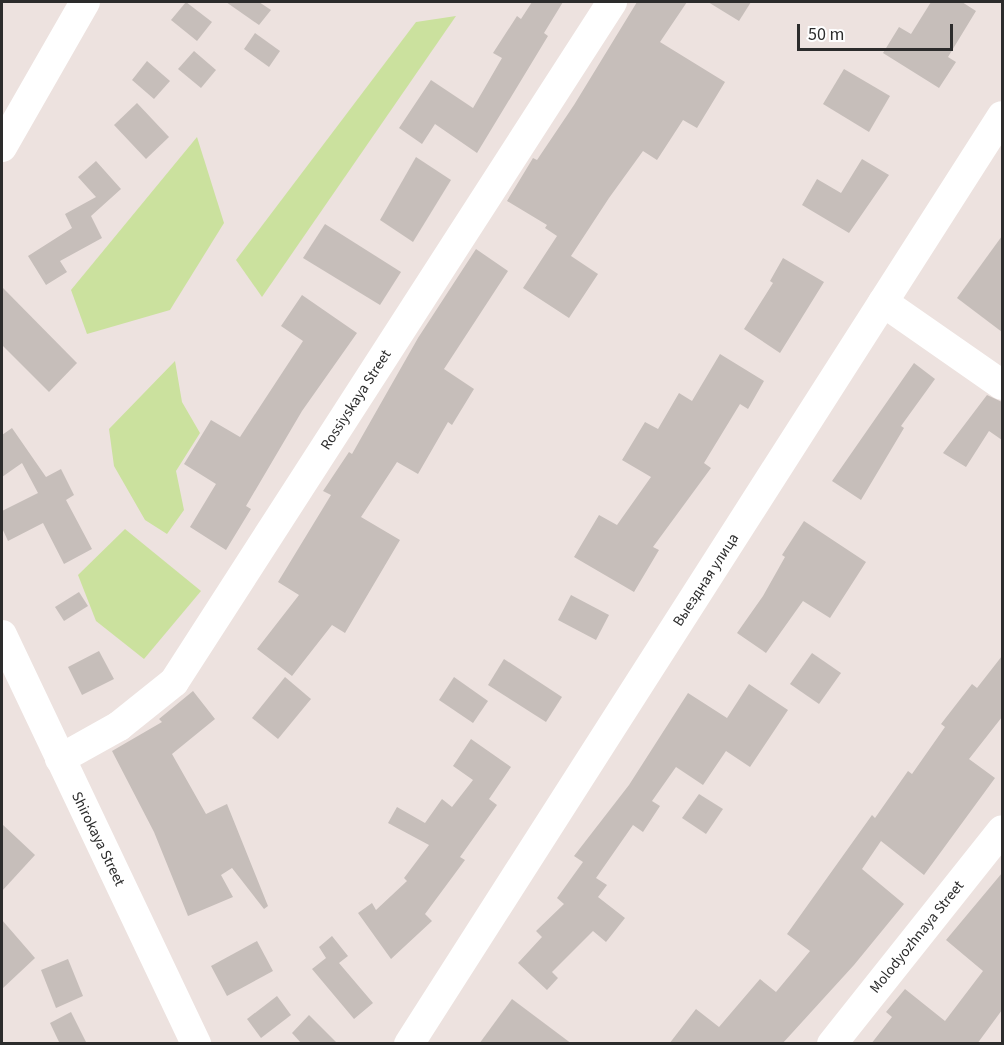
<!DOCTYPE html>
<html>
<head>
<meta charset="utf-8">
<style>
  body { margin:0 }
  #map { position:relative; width:1004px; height:1045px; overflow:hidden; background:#ede2df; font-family:"Source Sans 3",sans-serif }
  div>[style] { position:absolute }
  .green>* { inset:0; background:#cbe19e }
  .building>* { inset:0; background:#c6beba }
  .minor>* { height:30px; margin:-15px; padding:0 15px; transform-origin:15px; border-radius:15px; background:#fff }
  span { translate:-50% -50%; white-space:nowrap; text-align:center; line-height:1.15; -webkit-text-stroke:4.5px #fff; paint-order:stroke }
  .street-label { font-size:15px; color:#2c2c2c }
  .frame { position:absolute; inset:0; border:3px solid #2c2c2c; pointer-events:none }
  .scale { position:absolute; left:797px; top:24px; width:156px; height:27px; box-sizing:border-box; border:3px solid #2c2c2c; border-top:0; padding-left:8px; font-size:18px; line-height:21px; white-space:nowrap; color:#2c2c2c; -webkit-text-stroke:4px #fff; paint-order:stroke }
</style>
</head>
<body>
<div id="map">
  <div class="green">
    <i style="clip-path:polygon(456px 16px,262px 297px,236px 260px,416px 22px)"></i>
    <i style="clip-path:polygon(197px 137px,224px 223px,170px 310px,87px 334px,71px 290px)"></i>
    <i style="clip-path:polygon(175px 361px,182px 402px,200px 433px,176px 471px,184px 510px,167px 534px,145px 520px,114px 466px,109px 429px)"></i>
    <i style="clip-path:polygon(125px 529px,201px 591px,144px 659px,96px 621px,78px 575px)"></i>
  </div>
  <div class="building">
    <i style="clip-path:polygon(186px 2px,212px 22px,197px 41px,171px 20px)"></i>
    <i style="clip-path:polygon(226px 2px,259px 2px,271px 10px,259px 25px)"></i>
    <i style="clip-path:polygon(532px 2px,563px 2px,544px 33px,548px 36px,477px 153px,435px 124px,422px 144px,399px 128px,431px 80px,473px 108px,502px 58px,493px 53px,517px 16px,521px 19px)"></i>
    <i style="clip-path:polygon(637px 2px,687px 2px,660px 42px,725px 82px,697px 128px,683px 120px,657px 160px,643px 151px,609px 198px,571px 256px,598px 274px,569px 318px,523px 288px,557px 236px,545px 228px,547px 225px,507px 201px,533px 158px,537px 160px,574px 105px)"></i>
    <i style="clip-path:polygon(708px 2px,751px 2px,739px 21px)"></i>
    <i style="clip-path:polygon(931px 2px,962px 2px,976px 11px,948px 57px,956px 62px,939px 88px,883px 53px,899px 27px,911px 34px)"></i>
    <i style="clip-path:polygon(255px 33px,280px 51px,269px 67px,244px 49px)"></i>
    <i style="clip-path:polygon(194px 51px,216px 70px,201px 88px,178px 69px)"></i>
    <i style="clip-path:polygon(147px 61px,170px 81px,154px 99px,132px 80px)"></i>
    <i style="clip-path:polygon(844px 69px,890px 96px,869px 132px,823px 104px)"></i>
    <i style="clip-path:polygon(137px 103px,169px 137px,146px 159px,114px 125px)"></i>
    <i style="clip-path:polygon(416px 157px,451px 180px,413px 242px,380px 220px)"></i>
    <i style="clip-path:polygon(862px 159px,889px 175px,849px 233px,802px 205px,817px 179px,841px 193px)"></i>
    <i style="clip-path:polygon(96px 161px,121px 189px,91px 216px,102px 238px,60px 261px,67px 272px,46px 285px,28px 256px,72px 228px,65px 214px,96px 197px,78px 177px)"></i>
    <i style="clip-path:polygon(325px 224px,401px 272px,380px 305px,303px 258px)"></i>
    <i style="clip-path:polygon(1002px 236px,1002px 332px,957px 298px)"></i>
    <i style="clip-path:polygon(476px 249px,508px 271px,444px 369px,474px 389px,452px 425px,448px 422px,418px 474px,397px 462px,361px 517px,400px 540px,345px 633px,332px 625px,292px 676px,257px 649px,299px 595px,278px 582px,331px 495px,323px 491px,349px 452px,352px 454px,418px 338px)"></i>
    <i style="clip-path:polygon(783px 258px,824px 282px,780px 353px,744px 329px,773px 283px,770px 281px)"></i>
    <i style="clip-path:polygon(2px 287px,77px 363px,49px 392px,2px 345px)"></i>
    <i style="clip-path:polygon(302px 295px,357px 333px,302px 411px,246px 506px,251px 509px,226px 550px,190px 527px,216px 484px,184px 464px,211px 420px,240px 437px,303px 341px,281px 326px)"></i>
    <i style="clip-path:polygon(720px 354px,764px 381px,748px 409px,740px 404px,704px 463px,711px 468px,653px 547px,659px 550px,634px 592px,574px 557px,599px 515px,617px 525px,651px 477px,622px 460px,645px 422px,658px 429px,679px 393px,692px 401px)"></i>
    <i style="clip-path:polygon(914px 363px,935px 379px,901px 426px,904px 428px,861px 500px,832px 481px)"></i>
    <i style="clip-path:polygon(987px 395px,1002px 402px,1002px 440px,989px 431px,966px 467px,943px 453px)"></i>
    <i style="clip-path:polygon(12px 428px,46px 477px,61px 469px,74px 495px,66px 500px,92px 549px,64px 564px,43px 523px,8px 541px,2px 528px,2px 511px,38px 493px,22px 463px,2px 477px,2px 435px)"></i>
    <i style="clip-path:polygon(804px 521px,866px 562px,830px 618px,803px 601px,766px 653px,737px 633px,763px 596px,785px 557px,782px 555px)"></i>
    <i style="clip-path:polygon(79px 592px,88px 606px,64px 621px,55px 607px)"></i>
    <i style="clip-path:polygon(571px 595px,609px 615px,596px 640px,558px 620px)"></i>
    <i style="clip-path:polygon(99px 651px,114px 679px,82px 695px,68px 667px)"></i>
    <i style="clip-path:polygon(812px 653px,841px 673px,819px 704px,790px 684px)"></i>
    <i style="clip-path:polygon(1002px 656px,1002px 717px,969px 759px,995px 778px,924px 875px,881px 841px,862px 869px,904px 904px,854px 965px,782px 1044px,669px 1044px,696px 1009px,719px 1027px,760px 979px,776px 992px,810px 951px,787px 934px,872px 815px,875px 818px,908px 771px,912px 774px,945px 727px,941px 724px,972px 684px,977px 688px)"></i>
    <i style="clip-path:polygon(504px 659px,562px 697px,546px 722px,488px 685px)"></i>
    <i style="clip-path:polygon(285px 677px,311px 699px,278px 739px,252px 718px)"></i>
    <i style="clip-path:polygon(454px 677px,488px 701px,473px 723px,439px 700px)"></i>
    <i style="clip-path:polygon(749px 684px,788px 710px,750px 767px,726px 751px,703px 785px,676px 767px,652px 801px,660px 806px,643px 832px,633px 825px,596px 878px,607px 885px,598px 897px,625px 918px,606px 942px,593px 931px,552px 972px,558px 978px,547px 990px,518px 963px,542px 937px,536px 931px,564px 904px,557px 898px,583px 862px,574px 856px,629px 785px,688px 693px,727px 718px)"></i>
    <i style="clip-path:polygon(193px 691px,215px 719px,172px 754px,206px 814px,227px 804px,268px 906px,264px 909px,232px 868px,221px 875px,233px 897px,188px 916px,154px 832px,112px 751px,162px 722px,159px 719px)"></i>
    <i style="clip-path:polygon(471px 739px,511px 767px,489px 799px,497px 805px,460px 857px,465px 860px,425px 914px,432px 921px,391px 959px,358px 913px,372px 903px,376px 910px,407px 881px,404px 878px,429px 845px,388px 823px,397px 807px,425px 823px,442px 799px,452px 807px,473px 780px,453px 766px)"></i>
    <i style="clip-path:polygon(699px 794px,723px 809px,706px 834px,682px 818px)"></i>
    <i style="clip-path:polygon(2px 824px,35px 855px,2px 891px)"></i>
    <i style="clip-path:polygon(1002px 873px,1002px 1010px,977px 1044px,871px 1044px,892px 1017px,886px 1012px,905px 989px,945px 1021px,983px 971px,946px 940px)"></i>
    <i style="clip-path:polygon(2px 920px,35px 958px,2px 989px)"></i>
    <i style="clip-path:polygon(332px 936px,348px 956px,339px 963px,373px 1003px,354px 1019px,312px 969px,326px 958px,319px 947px)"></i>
    <i style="clip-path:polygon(257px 941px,273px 971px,227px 996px,211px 966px)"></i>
    <i style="clip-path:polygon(68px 959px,83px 996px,56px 1008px,41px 970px)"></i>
    <i style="clip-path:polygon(277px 996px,291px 1015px,261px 1038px,247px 1019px)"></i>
    <i style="clip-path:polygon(512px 999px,572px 1044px,479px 1044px)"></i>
    <i style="clip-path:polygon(71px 1012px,87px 1044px,60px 1044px,50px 1023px)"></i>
    <i style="clip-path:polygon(309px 1015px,338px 1044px,302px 1044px,292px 1033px)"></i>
  </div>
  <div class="minor">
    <i style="left:2px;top:147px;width:167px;rotate:-60.2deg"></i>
    <i style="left:883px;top:302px;width:145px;rotate:34.9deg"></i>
    <i style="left:2px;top:635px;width:453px;rotate:64.6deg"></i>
    <i style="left:60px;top:759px;width:68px;rotate:-29.2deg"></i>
    <i style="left:119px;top:726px;width:70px;rotate:-38.7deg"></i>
    <i style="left:174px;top:682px;width:809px;rotate:-57.21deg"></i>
    <i style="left:409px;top:1044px;width:1101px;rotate:-57.42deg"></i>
    <i style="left:832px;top:1044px;width:273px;rotate:-51.5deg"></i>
  </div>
  <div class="street-label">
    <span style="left:356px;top:400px;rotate:-57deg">Rossiyskaya Street</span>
    <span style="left:706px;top:580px;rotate:-57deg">Выездная улица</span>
    <span style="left:98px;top:839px;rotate:64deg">Shirokaya Street</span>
    <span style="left:917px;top:937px;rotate:-51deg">Molodyozhnaya Street</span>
  </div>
  <div class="frame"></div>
  <div class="scale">50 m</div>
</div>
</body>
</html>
